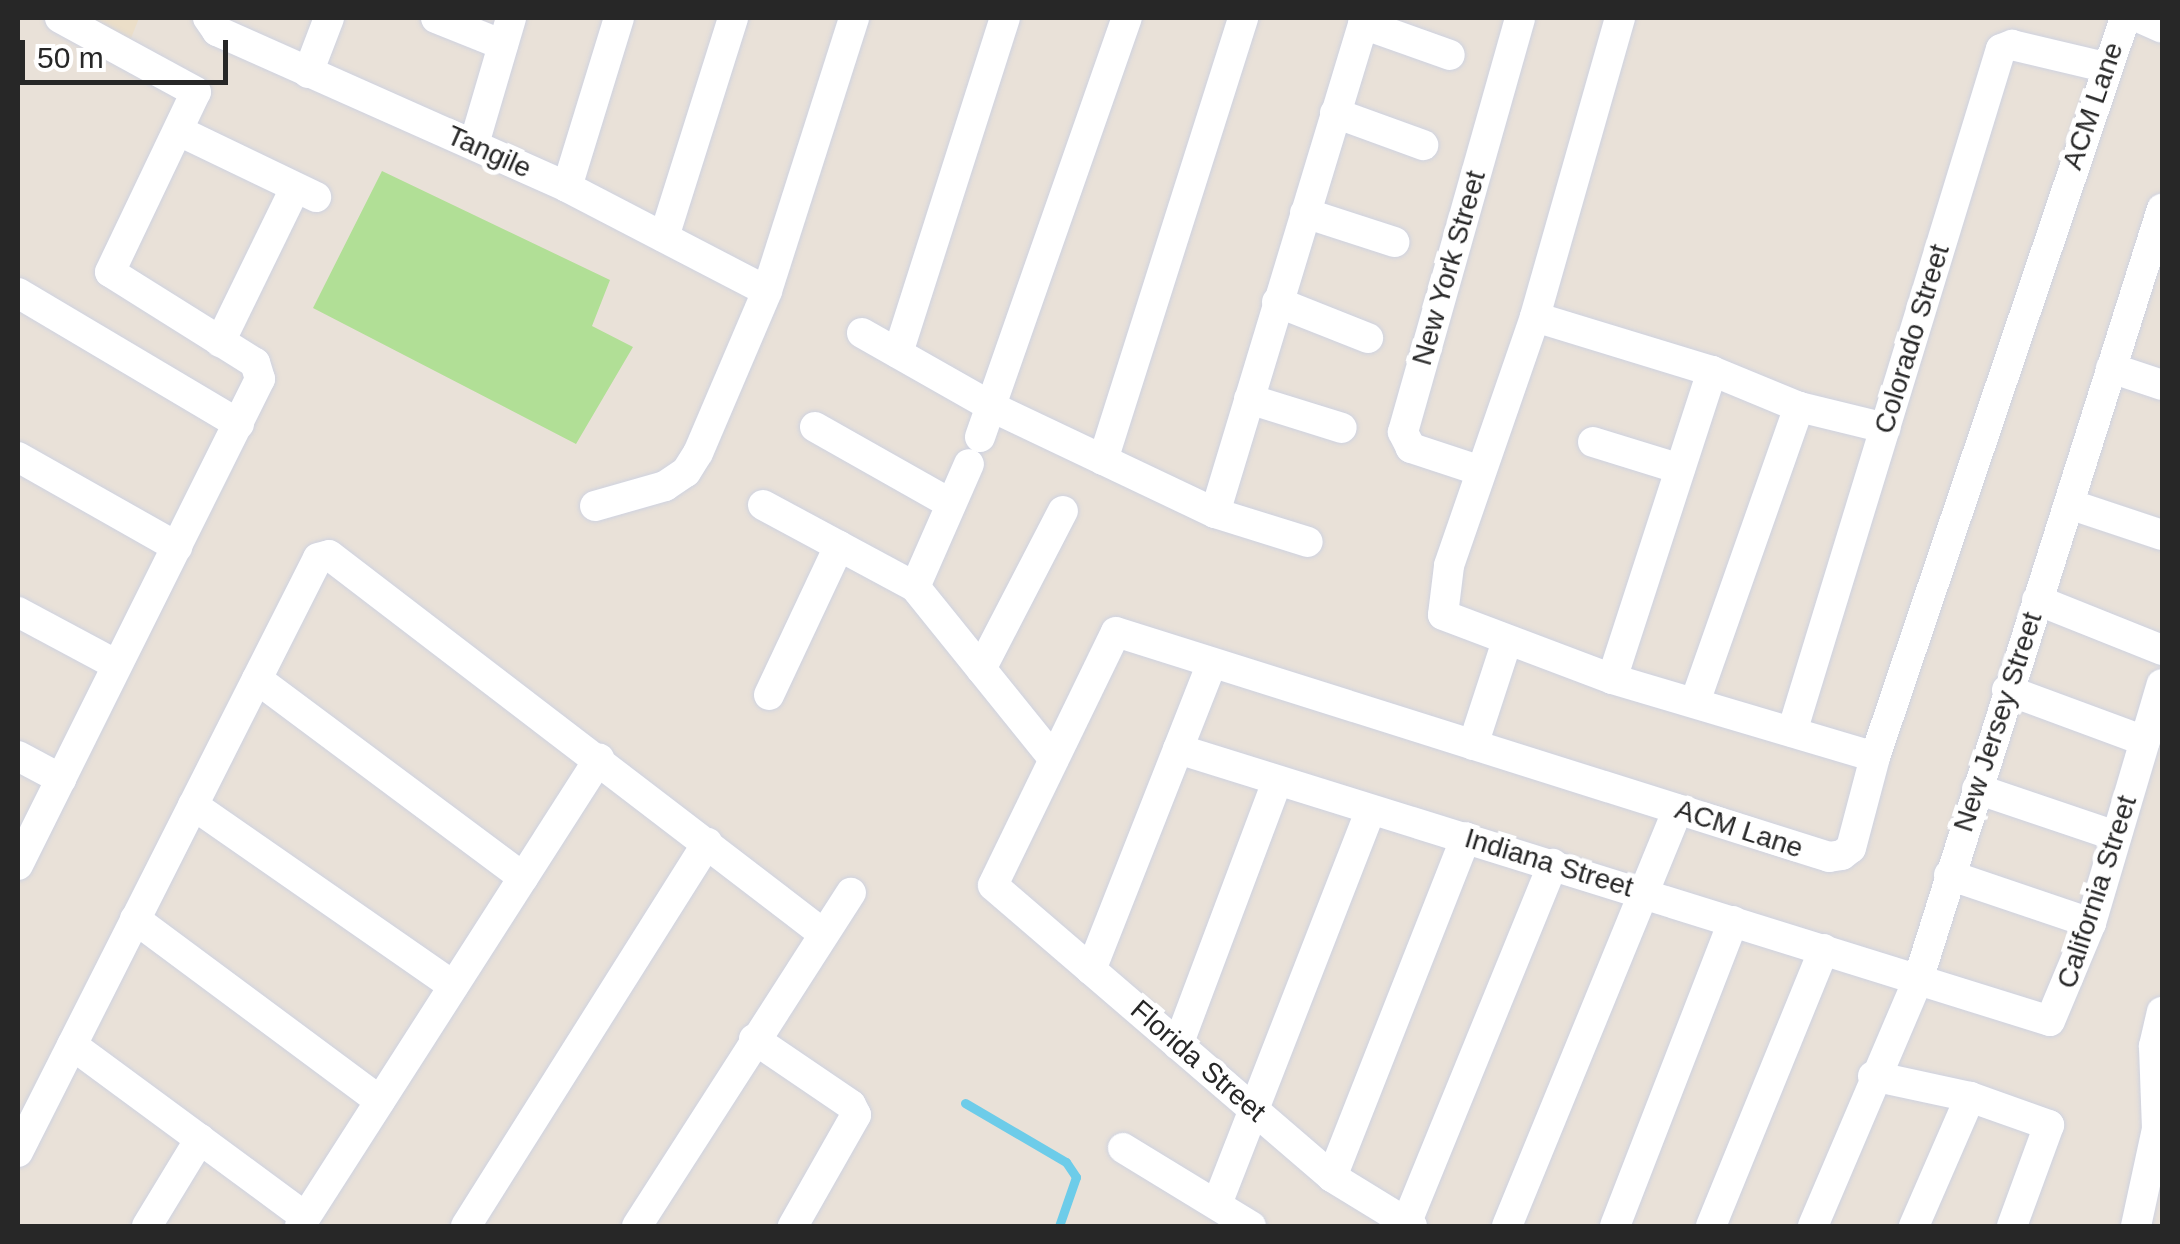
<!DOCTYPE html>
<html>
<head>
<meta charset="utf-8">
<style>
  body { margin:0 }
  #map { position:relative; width:2180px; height:1244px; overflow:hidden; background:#e9e1d8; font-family:Arial,sans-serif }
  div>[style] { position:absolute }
  .education>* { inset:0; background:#ebdec8 }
  .green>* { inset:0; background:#b1df96 }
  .stream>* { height:9px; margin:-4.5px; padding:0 4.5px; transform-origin:4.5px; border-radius:4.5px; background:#6dcce9 }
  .roads { filter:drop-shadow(0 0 2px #ced2e0) drop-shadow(0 0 2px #ced2e0) }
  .minor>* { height:30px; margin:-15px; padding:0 15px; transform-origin:15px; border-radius:15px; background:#fff }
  span { translate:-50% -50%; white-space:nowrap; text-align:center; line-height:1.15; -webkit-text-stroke:10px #fff; paint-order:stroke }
  .street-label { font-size:28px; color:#272727 }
  .frame { position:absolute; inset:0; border:20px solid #272727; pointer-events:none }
  .scale { position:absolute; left:20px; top:40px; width:208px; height:45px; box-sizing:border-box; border:5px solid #272727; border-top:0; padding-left:12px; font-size:30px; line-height:35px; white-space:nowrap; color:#272727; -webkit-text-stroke:8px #fff; paint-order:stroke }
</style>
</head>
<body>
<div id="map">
  <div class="education">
    <i style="clip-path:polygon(75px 18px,139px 18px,128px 46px)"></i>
  </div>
  <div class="green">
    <i style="clip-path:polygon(382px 171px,610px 280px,592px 326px,633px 347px,576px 444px,313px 308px)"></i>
  </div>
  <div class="stream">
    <i style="left:965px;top:1103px;width:117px;rotate:30.3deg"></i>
    <i style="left:1066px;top:1162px;width:18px;rotate:56deg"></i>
    <i style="left:1076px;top:1177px;width:52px;rotate:109.1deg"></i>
  </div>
  <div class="roads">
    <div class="minor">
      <i style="left:208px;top:18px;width:16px;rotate:55deg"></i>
      <i style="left:217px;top:31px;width:383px;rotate:24deg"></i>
      <i style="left:567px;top:187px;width:225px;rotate:27.5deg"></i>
      <i style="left:436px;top:18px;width:72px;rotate:21.9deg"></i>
      <i style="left:1620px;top:18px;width:311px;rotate:105.9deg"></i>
      <i style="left:1535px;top:317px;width:263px;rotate:109.1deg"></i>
      <i style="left:1449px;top:566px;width:49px;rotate:97deg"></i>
      <i style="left:1443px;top:615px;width:181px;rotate:20.7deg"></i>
      <i style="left:1612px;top:679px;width:274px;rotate:16.5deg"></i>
      <i style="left:2140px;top:18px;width:24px;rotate:24deg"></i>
      <i style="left:1363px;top:24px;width:92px;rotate:19.6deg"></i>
      <i style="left:308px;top:73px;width:59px;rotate:-69.1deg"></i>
      <i style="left:1335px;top:113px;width:94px;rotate:20deg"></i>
      <i style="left:181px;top:132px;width:150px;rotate:25.7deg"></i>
      <i style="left:474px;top:144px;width:131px;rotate:-73.6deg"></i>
      <i style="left:567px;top:187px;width:177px;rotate:-72.9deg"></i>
      <i style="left:1305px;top:213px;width:94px;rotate:18deg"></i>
      <i style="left:664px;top:237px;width:230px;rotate:-72.5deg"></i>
      <i style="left:18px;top:293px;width:257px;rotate:30.7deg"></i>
      <i style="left:1277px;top:302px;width:98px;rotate:21.6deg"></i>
      <i style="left:1535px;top:317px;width:185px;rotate:17deg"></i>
      <i style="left:1712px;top:371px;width:94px;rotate:22.5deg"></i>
      <i style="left:1799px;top:407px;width:89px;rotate:13.7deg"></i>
      <i style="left:862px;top:333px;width:152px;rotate:29.6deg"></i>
      <i style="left:994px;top:408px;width:245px;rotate:25.4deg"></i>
      <i style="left:1215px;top:513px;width:517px;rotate:-73.14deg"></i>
      <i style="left:220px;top:342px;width:171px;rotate:-64deg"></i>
      <i style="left:898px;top:353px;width:352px;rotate:-72.3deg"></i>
      <i style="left:2111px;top:368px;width:54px;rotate:18.4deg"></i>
      <i style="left:1249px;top:399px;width:97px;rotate:17.3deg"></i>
      <i style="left:815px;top:427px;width:156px;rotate:29.5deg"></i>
      <i style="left:980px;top:437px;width:444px;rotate:-70.7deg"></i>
      <i style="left:1593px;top:442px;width:91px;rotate:17.2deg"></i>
      <i style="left:18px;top:457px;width:183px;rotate:29.5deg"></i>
      <i style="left:1103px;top:460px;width:464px;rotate:-72.4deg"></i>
      <i style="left:1478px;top:470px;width:71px;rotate:-161.8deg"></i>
      <i style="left:1411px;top:448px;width:18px;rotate:-117deg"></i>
      <i style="left:1403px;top:432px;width:430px;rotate:-74.2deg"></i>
      <i style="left:2069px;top:504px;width:98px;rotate:18.4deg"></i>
      <i style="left:763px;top:505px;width:173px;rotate:28.3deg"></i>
      <i style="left:915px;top:587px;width:221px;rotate:51.1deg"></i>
      <i style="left:595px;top:506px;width:73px;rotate:-15.9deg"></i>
      <i style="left:665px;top:486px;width:25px;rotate:-34deg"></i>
      <i style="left:686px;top:472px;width:22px;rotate:-58deg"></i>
      <i style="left:698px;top:453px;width:176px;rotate:-66.9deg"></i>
      <i style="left:767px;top:291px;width:287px;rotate:-72.3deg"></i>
      <i style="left:1215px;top:513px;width:97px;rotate:17.3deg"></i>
      <i style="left:915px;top:587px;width:134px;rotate:-66.3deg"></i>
      <i style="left:2037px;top:600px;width:135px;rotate:21.8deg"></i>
      <i style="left:18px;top:612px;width:112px;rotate:28.2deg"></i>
      <i style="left:981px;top:669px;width:178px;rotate:-62.6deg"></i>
      <i style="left:257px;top:679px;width:332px;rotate:36.7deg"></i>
      <i style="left:1612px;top:679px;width:324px;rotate:-72deg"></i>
      <i style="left:2007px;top:690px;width:147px;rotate:20.3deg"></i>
      <i style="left:769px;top:695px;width:165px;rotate:-64.8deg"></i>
      <i style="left:1695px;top:702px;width:313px;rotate:-70.6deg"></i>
      <i style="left:1792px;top:732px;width:714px;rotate:-72.99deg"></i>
      <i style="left:2001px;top:49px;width:12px;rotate:-20deg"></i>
      <i style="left:2012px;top:45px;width:96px;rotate:13.3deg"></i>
      <i style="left:1473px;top:745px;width:109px;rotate:-71.9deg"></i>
      <i style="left:1178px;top:749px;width:913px;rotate:17.32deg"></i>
      <i style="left:2050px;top:1021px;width:106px;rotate:-67.3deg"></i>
      <i style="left:2091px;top:923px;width:249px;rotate:-73.5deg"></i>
      <i style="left:18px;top:756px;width:49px;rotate:28.1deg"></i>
      <i style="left:1977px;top:789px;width:147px;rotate:18.7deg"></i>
      <i style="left:193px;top:805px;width:317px;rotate:34.8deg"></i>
      <i style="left:18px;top:865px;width:543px;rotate:-63.53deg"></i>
      <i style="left:260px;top:379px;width:17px;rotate:-107deg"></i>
      <i style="left:255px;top:363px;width:171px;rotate:-147.9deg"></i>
      <i style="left:110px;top:272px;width:199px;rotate:-64.5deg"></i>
      <i style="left:196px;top:92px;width:155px;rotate:-151.4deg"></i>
      <i style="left:1949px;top:875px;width:150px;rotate:18.7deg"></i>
      <i style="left:135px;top:919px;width:305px;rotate:36.6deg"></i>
      <i style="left:1091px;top:970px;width:330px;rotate:-68.5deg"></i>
      <i style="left:754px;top:1039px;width:117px;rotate:34.2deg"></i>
      <i style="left:851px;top:1105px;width:11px;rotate:63deg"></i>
      <i style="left:856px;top:1115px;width:128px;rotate:119.6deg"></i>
      <i style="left:72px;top:1045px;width:290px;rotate:36.4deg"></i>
      <i style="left:1178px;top:1045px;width:282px;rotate:-69.4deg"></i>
      <i style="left:1873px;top:1076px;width:99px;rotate:12.2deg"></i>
      <i style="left:1970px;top:1097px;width:84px;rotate:19.5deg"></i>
      <i style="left:2049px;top:1125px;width:108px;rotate:110.1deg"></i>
      <i style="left:1123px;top:1148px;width:150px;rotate:31.4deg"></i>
      <i style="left:18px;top:1152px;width:665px;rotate:-63.2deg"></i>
      <i style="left:318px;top:558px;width:11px;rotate:-15deg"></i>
      <i style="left:329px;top:555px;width:620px;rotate:37.46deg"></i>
      <i style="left:1332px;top:1177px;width:365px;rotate:-68.5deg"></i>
      <i style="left:1217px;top:1204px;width:423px;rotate:-68.7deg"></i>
      <i style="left:1406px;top:1224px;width:389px;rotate:-67.8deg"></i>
      <i style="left:147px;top:1226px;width:102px;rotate:-58.7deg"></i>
      <i style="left:300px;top:1226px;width:555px;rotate:-57.37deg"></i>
      <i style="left:466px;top:1226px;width:453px;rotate:-57.8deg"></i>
      <i style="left:637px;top:1226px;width:396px;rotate:-57.3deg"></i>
      <i style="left:1412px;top:1226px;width:94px;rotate:-148.5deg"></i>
      <i style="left:1332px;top:1177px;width:447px;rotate:-139.3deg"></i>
      <i style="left:993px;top:885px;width:281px;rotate:-64.1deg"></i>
      <i style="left:1116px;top:632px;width:748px;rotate:17.51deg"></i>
      <i style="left:1829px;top:857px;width:13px;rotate:-9deg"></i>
      <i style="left:1842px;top:855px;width:11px;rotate:-38deg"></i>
      <i style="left:1851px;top:848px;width:94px;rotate:-75.2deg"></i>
      <i style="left:1875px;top:757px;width:780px;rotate:-71.31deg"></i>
      <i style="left:1507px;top:1226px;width:450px;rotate:-67.7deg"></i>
      <i style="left:1615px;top:1226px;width:327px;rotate:-68.8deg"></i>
      <i style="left:1711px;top:1226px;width:299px;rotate:-67.8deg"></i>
      <i style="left:1813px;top:1226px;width:267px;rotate:-66.9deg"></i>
      <i style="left:1918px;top:980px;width:809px;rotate:-72.44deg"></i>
      <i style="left:1914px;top:1226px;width:141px;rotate:-66.5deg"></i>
      <i style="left:2136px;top:1226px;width:99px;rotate:-77.8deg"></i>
      <i style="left:2157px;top:1129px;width:83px;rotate:-92.1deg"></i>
      <i style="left:2154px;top:1046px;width:35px;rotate:-77deg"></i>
    </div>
  </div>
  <div class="street-label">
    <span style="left:2093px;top:106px;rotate:-71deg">ACM Lane</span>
    <span style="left:489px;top:152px;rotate:24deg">Tangile</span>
    <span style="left:1449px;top:268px;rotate:-74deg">New York Street</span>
    <span style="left:1912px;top:339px;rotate:-73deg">Colorado Street</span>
    <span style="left:1998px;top:722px;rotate:-72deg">New Jersey Street</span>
    <span style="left:1739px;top:829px;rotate:18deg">ACM Lane</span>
    <span style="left:1549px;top:863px;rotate:17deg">Indiana Street</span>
    <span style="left:2097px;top:892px;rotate:-72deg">California Street</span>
    <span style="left:1198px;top:1061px;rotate:41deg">Florida Street</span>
  </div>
  <div class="frame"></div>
  <div class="scale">50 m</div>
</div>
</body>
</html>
